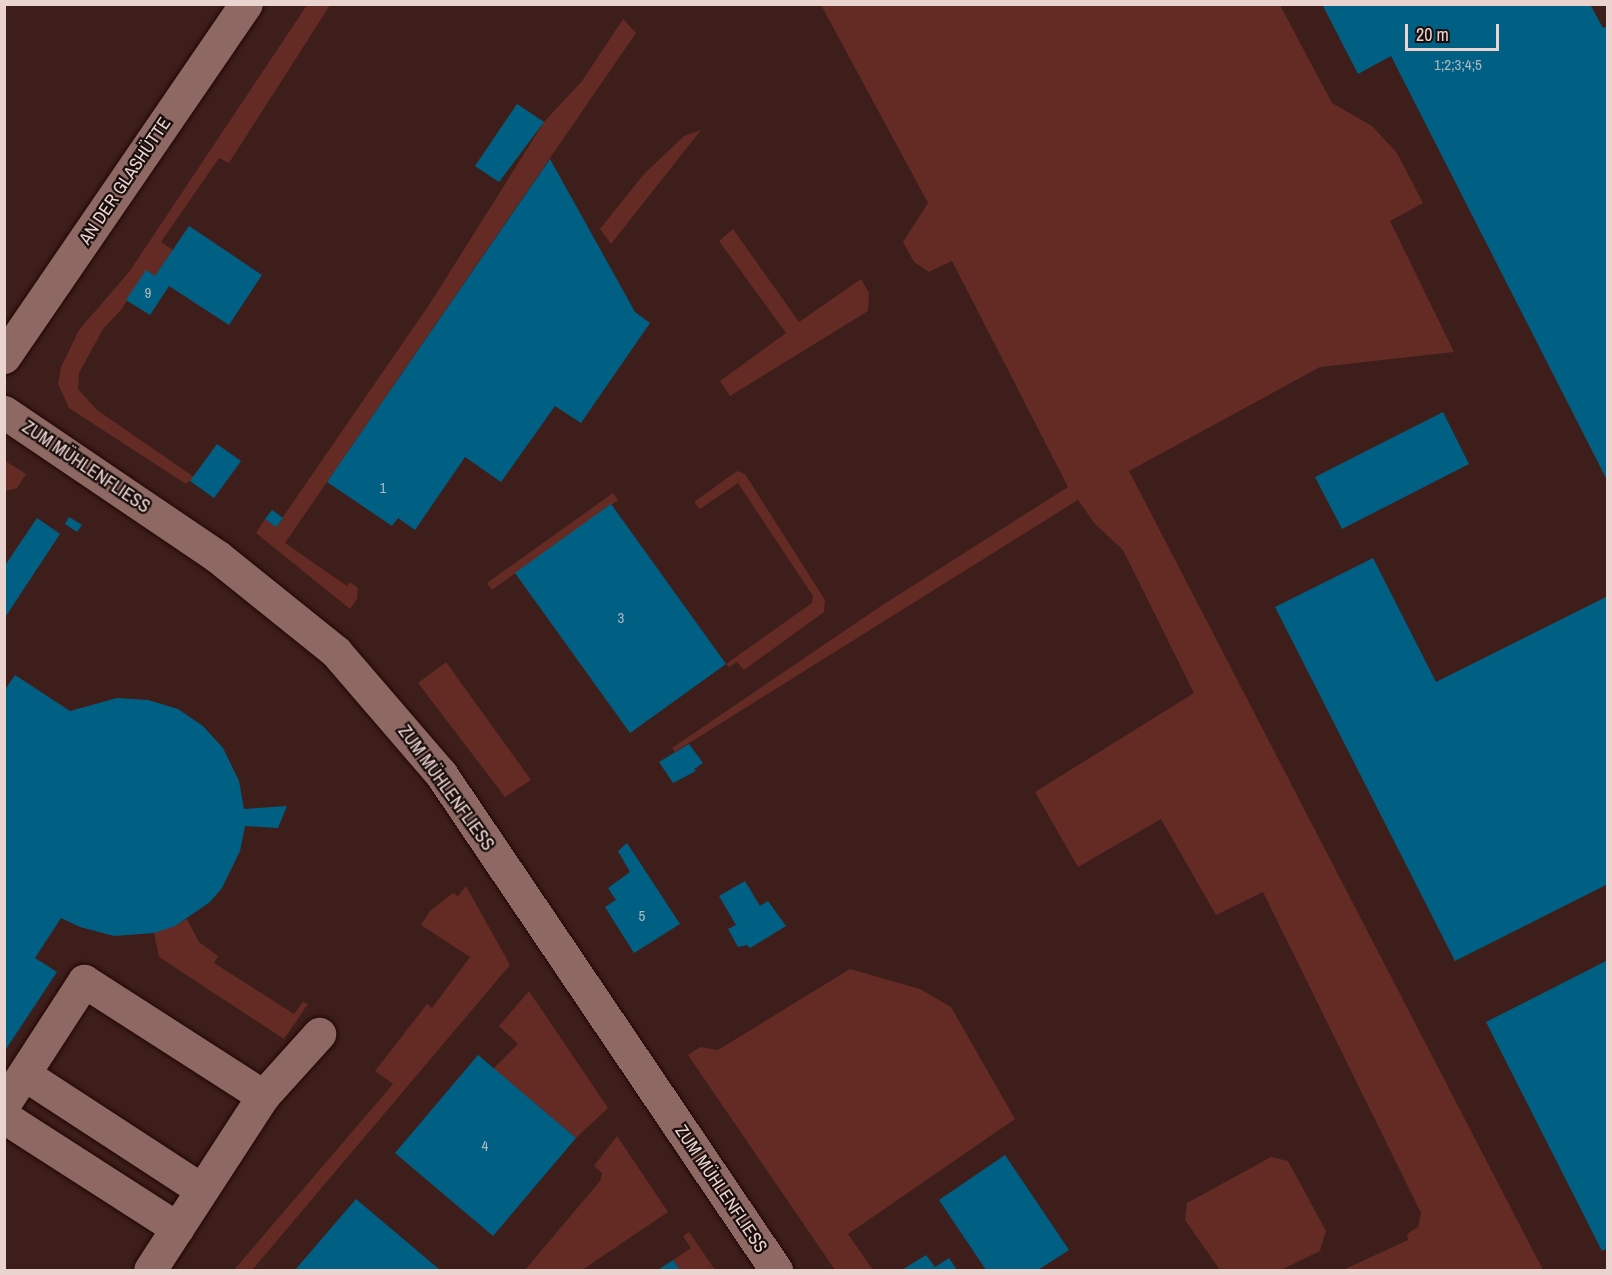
<!DOCTYPE html>
<html>
<head>
<meta charset="utf-8">
<style>
  body { margin:0 }
  #map { position:relative; width:1612px; height:1275px; overflow:hidden; background:#3d1e1a; font-family:"Archivo Narrow",sans-serif }
  div>[style] { position:absolute }
  .green>* { inset:0; background:#632b24 }
  .building>* { inset:0; background:#006084 }
  .roads { filter:drop-shadow(0 0 2px #220705) drop-shadow(0 0 2px #220705) }
  .minor>* { height:33px; margin:-16.5px; padding:0 16.5px; transform-origin:16.5px; border-radius:16.5px; background:#8e6963 }
  span { translate:-50% -50%; white-space:nowrap; text-align:center; line-height:1.15; -webkit-text-stroke:4.5px #1a0d0b; paint-order:stroke }
  .number-label { font-size:15px; color:#afb7bd }
  .number-label span { -webkit-text-stroke-width:0 }
  .street-label { font-size:18px; color:#e9d4d0 }
  .frame { position:absolute; inset:0; border:6px solid #e9d4d0; pointer-events:none }
  .scale { position:absolute; left:1405px; top:24px; width:94px; height:27px; box-sizing:border-box; border:3px solid #e9d4d0; border-top:0; padding-left:8px; font-size:18px; line-height:21px; white-space:nowrap; color:#e9d4d0; -webkit-text-stroke:4px #1a0d0b; paint-order:stroke }
</style>
</head>
<body>
<div id="map">
  <div class="green">
    <i style="clip-path:polygon(307px 5px,330px 5px,229px 163px,219px 158px,161px 242px,173px 250px,155px 276px,146px 271px,121px 310px,103px 329px,79px 373px,78px 389px,97px 410px,194px 477px,186px 484px,69px 408px,58px 384px,61px 367px,79px 330px,129px 272px)"></i>
    <i style="clip-path:polygon(821px 5px,1280px 5px,1332px 103px,1372px 126px,1397px 153px,1423px 203px,1390px 221px,1454px 352px,1320px 367px,1129px 471px,1543px 1270px,1343px 1270px,1408px 1240px,1407px 1234px,1418px 1227px,1421px 1213px,1263px 892px,1216px 915px,1161px 819px,1078px 867px,1035px 792px,1194px 693px,1123px 550px,1095px 524px,1078px 500px,675px 752px,672px 748px,881px 606px,1068px 487px,952px 261px,929px 272px,914px 262px,903px 242px,928px 203px)"></i>
    <i style="clip-path:polygon(623px 19px,636px 33px,285px 543px,347px 586px,350px 582px,358px 588px,357px 599px,350px 609px,256px 533px,265px 519px,276px 527px,431px 302px,544px 122px,582px 81px)"></i>
    <i style="clip-path:polygon(701px 130px,611px 244px,600px 229px,644px 174px,684px 136px)"></i>
    <i style="clip-path:polygon(733px 229px,799px 322px,861px 279px,869px 293px,868px 311px,730px 396px,720px 381px,786px 333px,719px 241px)"></i>
    <i style="clip-path:polygon(4px 460px,26px 474px,17px 488px,5px 491px)"></i>
    <i style="clip-path:polygon(737px 471px,745px 474px,825px 600px,824px 612px,744px 670px,737px 662px,729px 667px,726px 664px,812px 603px,813px 596px,738px 483px,700px 509px,694px 502px)"></i>
    <i style="clip-path:polygon(613px 493px,618px 500px,492px 590px,487px 583px)"></i>
    <i style="clip-path:polygon(446px 662px,531px 780px,505px 797px,418px 683px)"></i>
    <i style="clip-path:polygon(466px 886px,510px 965px,252px 1270px,234px 1270px,393px 1084px,375px 1071px,427px 1004px,432px 1008px,470px 957px,421px 925px,430px 911px,453px 893px,458px 896px)"></i>
    <i style="clip-path:polygon(187px 919px,199px 942px,218px 956px,214px 963px,294px 1014px,303px 1002px,308px 1004px,284px 1039px,159px 957px,154px 933px)"></i>
    <i style="clip-path:polygon(850px 969px,920px 989px,951px 1007px,1015px 1119px,848px 1234px,873px 1270px,835px 1270px,688px 1055px,700px 1047px,718px 1050px)"></i>
    <i style="clip-path:polygon(529px 991px,608px 1108px,576px 1138px,493px 1069px,518px 1044px,499px 1026px)"></i>
    <i style="clip-path:polygon(617px 1136px,668px 1212px,582px 1270px,525px 1270px,600px 1181px,602px 1173px,594px 1166px)"></i>
    <i style="clip-path:polygon(1271px 1157px,1288px 1161px,1326px 1231px,1320px 1251px,1281px 1270px,1220px 1270px,1185px 1220px,1187px 1203px)"></i>
    <i style="clip-path:polygon(689px 1232px,715px 1270px,680px 1270px,673px 1260px,691px 1248px,683px 1236px)"></i>
  </div>
  <div class="building">
    <i style="clip-path:polygon(1322px 4px,1590px 4px,1603px 28px,1608px 26px,1608px 482px,1391px 56px,1358px 74px)"></i>
    <i style="clip-path:polygon(517px 104px,544px 122px,499px 182px,475px 166px)"></i>
    <i style="clip-path:polygon(550px 159px,635px 312px,650px 323px,581px 423px,555px 406px,501px 482px,465px 457px,415px 530px,398px 518px,392px 526px,327px 482px)"></i>
    <i style="clip-path:polygon(189px 226px,262px 275px,229px 325px,169px 286px,150px 315px,126px 300px,146px 270px,155px 276px)"></i>
    <i style="clip-path:polygon(1443px 412px,1469px 464px,1342px 529px,1315px 477px)"></i>
    <i style="clip-path:polygon(217px 444px,241px 461px,214px 498px,190px 481px)"></i>
    <i style="clip-path:polygon(611px 504px,726px 664px,630px 733px,515px 573px)"></i>
    <i style="clip-path:polygon(272px 510px,283px 518px,276px 527px,265px 519px)"></i>
    <i style="clip-path:polygon(69px 517px,82px 525px,77px 532px,65px 524px)"></i>
    <i style="clip-path:polygon(37px 518px,60px 534px,4px 619px,4px 567px)"></i>
    <i style="clip-path:polygon(1373px 558px,1436px 682px,1608px 596px,1608px 884px,1455px 961px,1275px 607px)"></i>
    <i style="clip-path:polygon(15px 675px,70px 711px,117px 698px,148px 700px,178px 709px,203px 726px,223px 748px,239px 781px,244px 809px,287px 806px,278px 828px,245px 826px,240px 851px,222px 888px,210px 902px,175px 926px,154px 933px,114px 936px,80px 927px,61px 918px,35px 958px,57px 972px,4px 1052px,4px 691px)"></i>
    <i style="clip-path:polygon(689px 744px,703px 763px,694px 769px,696px 771px,673px 783px,659px 762px)"></i>
    <i style="clip-path:polygon(627px 843px,680px 924px,634px 953px,605px 907px,616px 900px,608px 888px,630px 872px,618px 851px)"></i>
    <i style="clip-path:polygon(745px 881px,760px 906px,768px 901px,786px 926px,750px 948px,747px 945px,738px 947px,728px 929px,736px 925px,719px 896px)"></i>
    <i style="clip-path:polygon(1608px 960px,1608px 1248px,1602px 1251px,1486px 1022px)"></i>
    <i style="clip-path:polygon(478px 1055px,576px 1138px,493px 1236px,395px 1153px)"></i>
    <i style="clip-path:polygon(1005px 1155px,1069px 1250px,1038px 1270px,986px 1270px,939px 1200px)"></i>
    <i style="clip-path:polygon(356px 1199px,440px 1270px,295px 1270px)"></i>
    <i style="clip-path:polygon(926px 1255px,935px 1267px,949px 1258px,957px 1270px,902px 1270px)"></i>
    <i style="clip-path:polygon(673px 1260px,680px 1270px,658px 1270px)"></i>
  </div>
  <div class="roads">
    <div class="minor">
      <i style="left:4px;top:357px;width:428px;rotate:-55.6deg"></i>
      <i style="left:4px;top:412px;width:258px;rotate:34.1deg"></i>
      <i style="left:218px;top:557px;width:151px;rotate:38.8deg"></i>
      <i style="left:336px;top:652px;width:161px;rotate:49.3deg"></i>
      <i style="left:441px;top:774px;width:599px;rotate:55.96deg"></i>
      <i style="left:24px;top:1074px;width:212px;rotate:33.1deg"></i>
      <i style="left:263px;top:1096px;width:84px;rotate:-47.9deg"></i>
      <i style="left:4px;top:1104px;width:147px;rotate:-57deg"></i>
      <i style="left:84px;top:981px;width:213px;rotate:32.7deg"></i>
      <i style="left:263px;top:1096px;width:207px;rotate:123deg"></i>
      <i style="left:4px;top:1117px;width:206px;rotate:32.7deg"></i>
    </div>
  </div>
  <div class="number-label">
    <span style="left:1458px;top:65px">1;2;3;4;5</span>
    <span style="left:148px;top:293px">9</span>
    <span style="left:383px;top:488px">1</span>
    <span style="left:621px;top:618px">3</span>
    <span style="left:642px;top:916px">5</span>
    <span style="left:485px;top:1146px">4</span>
  </div>
  <div class="street-label">
    <span style="left:125px;top:181px;rotate:-56deg">AN DER GLASHÜTTE</span>
    <span style="left:86px;top:467px;rotate:34deg">ZUM MÜHLENFLIESS</span>
    <span style="left:446px;top:788px;rotate:54deg">ZUM MÜHLENFLIESS</span>
    <span style="left:721px;top:1189px;rotate:56deg">ZUM MÜHLENFLIESS</span>
  </div>
  <div class="frame"></div>
  <div class="scale">20 m</div>
</div>
</body>
</html>
